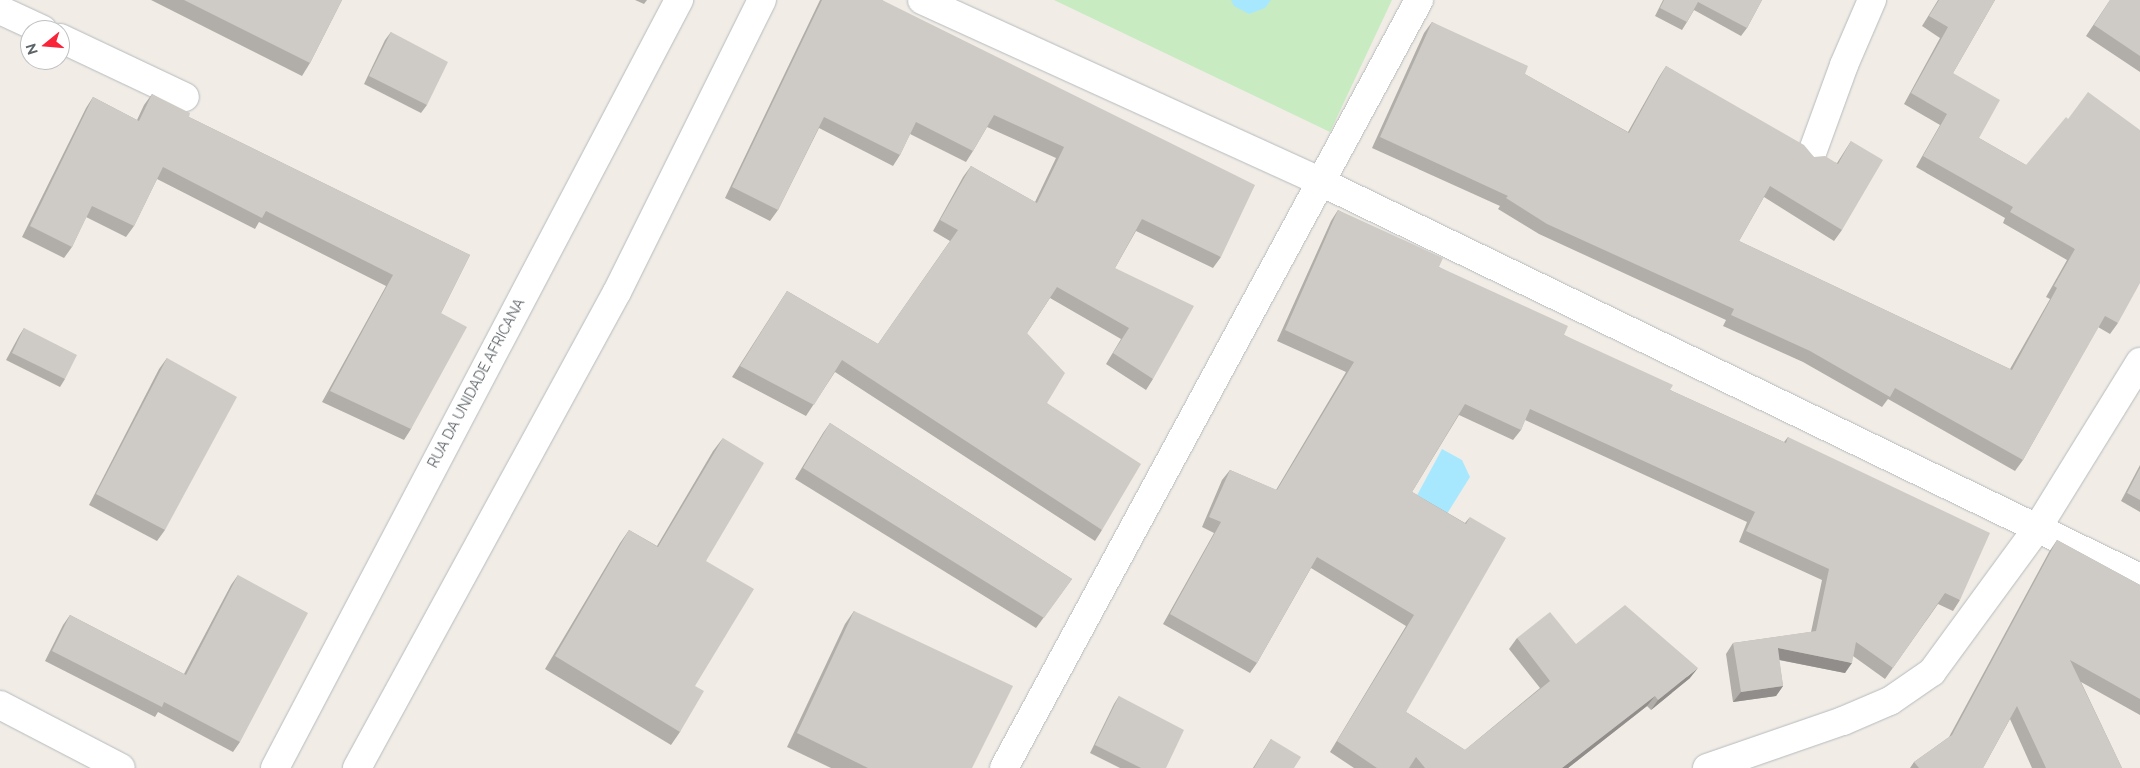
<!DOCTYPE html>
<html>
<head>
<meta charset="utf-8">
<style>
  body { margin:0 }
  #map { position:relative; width:2140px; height:768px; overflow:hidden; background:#f1ede6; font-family:Raleway,sans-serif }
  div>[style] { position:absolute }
  .green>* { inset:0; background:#c8ebc1 }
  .water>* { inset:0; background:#a8e8ff }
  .roads { filter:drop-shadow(0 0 1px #b6babe) drop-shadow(0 0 1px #b6babe) }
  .minor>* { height:28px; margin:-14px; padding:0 14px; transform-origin:14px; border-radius:14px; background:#fff }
  .wall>* { inset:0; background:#b1aea9 }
  .shaded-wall>* { inset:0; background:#908d8a }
  .building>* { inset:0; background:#cecac5 }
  span { translate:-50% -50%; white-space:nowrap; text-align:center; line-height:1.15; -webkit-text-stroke:5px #fff; paint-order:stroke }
  .street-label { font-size:14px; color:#5d6468 }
  .north { position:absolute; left:20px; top:20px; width:50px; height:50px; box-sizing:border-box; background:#fff; border:1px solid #bec1c3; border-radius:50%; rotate:253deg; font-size:14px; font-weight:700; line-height:20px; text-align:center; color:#5d6468 }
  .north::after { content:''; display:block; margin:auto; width:18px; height:22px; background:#f92439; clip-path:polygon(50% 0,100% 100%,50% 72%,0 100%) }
</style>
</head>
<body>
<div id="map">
  <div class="green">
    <i style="clip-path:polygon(1054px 0,1392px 0,1330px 132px)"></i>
  </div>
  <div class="water">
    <i style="clip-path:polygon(1231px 0,1271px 0,1265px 8px,1249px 14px,1234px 6px)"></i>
    <i style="clip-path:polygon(1442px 449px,1462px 460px,1470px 477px,1445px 517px,1415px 499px)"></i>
  </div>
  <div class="roads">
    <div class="minor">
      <i style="left:922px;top:0;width:439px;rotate:24.5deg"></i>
      <i style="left:1321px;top:182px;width:910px;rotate:25.8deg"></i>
      <i style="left:0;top:10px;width:47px;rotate:24.9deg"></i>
      <i style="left:60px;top:38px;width:138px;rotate:25.3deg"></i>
      <i style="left:1812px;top:153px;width:94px;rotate:-70deg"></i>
      <i style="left:1844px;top:65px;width:71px;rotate:-66.7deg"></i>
      <i style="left:0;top:705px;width:136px;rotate:27.5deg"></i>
      <i style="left:275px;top:768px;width:868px;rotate:-62.25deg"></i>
      <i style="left:357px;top:768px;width:542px;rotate:-61.36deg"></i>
      <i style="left:617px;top:292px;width:326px;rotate:-63.6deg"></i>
      <i style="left:1004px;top:768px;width:873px;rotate:-61.61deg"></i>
      <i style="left:1707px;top:768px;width:144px;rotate:-19.1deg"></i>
      <i style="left:1843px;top:721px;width:51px;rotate:-23.1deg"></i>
      <i style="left:1890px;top:701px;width:51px;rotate:-34.6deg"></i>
      <i style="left:1932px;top:672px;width:180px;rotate:-53.8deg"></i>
      <i style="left:2038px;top:527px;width:194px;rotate:-58.3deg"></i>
    </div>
  </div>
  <div class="wall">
    <i style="clip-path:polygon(151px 0,342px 0,310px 63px,302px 76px)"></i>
    <i style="clip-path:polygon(635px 0,647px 0,644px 4px)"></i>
    <i style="clip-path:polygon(820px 0,882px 0,1221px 257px,1213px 268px,1136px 231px,1115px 268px,1153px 379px,1146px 390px,1106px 364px,1121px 339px,1050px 298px,1027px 333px,1047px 403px,1102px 530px,1095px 541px,835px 372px,806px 416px,732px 377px,787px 291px,878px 344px,950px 241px,933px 231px,963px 177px,971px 166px,1035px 202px,1056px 158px,987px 127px,973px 151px,966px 162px,910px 134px,900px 155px,893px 166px,819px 128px,778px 210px,770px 221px,725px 198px)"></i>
    <i style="clip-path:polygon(1663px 0,1762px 0,1747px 28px,1741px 36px,1694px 10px,1687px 22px,1682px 30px,1655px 16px)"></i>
    <i style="clip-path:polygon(1938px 0,1995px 0,1953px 73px,1979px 138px,2026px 165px,2118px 323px,2110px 334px,2098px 327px,2023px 460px,2015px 471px,1888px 399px,1882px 407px,1803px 362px,1723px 326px,1726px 320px,1539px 234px,1498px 209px,1500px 206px,1372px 148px,1424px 33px,1432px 22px,1628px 132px,1659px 77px,1666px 66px,1814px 157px,1837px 163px,1851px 141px,1842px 230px,1834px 241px,1764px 197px,1739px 241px,2010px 369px,2050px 299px,2046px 297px,2067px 260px,2003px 223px,2005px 218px,1916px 167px,1940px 125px,1904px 104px,1940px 38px,1922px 26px)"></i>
    <i style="clip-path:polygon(2110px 0,2140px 0,2140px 72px,2086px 36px)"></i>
    <i style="clip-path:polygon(391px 32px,427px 105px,421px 113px,364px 84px,385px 40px)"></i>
    <i style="clip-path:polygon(152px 94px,189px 117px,470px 255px,441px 313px,411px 429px,404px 440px,322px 402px,386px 286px,259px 222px,255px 229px,157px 179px,134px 226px,126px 237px,86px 217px,72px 247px,64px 258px,22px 237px,86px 108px,93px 97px,137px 120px,144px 105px)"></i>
    <i style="clip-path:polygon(1338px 210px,1439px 267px,1564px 335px,1670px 390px,1784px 442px,1788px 437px,1960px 600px,1953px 611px,1938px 604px,1885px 679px,1853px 656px,1845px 673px,1779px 660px,1783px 686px,1776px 696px,1733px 702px,1726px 654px,1733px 643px,1811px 632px,1822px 580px,1739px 542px,1747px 522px,1525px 420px,1521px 430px,1513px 440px,1459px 415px,1412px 492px,1465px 523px,1470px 517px,1406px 712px,1465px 750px,1540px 688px,1509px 649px,1517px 638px,1576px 644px,1690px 678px,1651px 710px,1647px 706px,1568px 768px,1354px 768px,1330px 752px,1406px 626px,1311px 568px,1257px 663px,1250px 673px,1163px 624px,1214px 533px,1202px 527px,1222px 480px,1230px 470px,1276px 490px,1346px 372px,1277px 341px,1331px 221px)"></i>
    <i style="clip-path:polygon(24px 328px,65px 379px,60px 387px,6px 360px,19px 336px)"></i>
    <i style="clip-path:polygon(167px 358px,165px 530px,157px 541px,89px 505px,159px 369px)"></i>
    <i style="clip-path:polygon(830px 423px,1072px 579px,1036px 628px,795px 479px,823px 433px)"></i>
    <i style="clip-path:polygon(723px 438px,706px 561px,695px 686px,680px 732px,671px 745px,545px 669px,620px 543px,629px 530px,657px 546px,713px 451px)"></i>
    <i style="clip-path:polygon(2140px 465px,2140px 512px,2121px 501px)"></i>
    <i style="clip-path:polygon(2057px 540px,2140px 585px,2140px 715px,2081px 682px,2122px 768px,2032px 768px,2010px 719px,1983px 768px,1910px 768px,1914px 762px,1949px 737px,2049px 552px)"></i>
    <i style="clip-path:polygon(238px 575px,240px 742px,233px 752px,158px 712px,155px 717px,45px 661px,63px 625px,70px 615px,184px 674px,231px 585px)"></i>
    <i style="clip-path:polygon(854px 611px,972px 768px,831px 768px,787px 747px,845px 624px)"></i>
    <i style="clip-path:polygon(1119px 696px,1166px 768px,1120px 768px,1090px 753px,1114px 704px)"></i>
    <i style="clip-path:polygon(1271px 739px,1294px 768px,1253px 768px)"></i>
  </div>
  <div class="shaded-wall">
    <i style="clip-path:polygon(1778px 648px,1852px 663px,1845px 673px,1770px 658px)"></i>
    <i style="clip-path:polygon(1698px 668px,1690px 678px,1651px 710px,1658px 700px)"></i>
    <i style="clip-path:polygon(1783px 686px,1776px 696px,1733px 702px,1741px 692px)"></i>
    <i style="clip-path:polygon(1655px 696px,1647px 706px,1568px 768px,1562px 768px)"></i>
  </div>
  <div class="building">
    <i style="clip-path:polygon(184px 0,342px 0,310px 63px)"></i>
    <i style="clip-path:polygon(822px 0,882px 0,1255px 185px,1221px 257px,1142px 219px,1115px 268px,1194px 306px,1153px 379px,1113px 353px,1129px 328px,1057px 287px,1027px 333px,1065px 373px,1047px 403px,1141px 464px,1102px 530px,842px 360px,814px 405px,740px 366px,787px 291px,878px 344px,958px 230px,940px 220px,971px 166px,1037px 203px,1064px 147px,994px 115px,973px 151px,916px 122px,900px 155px,824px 117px,778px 210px,732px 187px)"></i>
    <i style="clip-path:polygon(1664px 0,1762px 0,1747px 28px,1698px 2px,1687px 22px,1660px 8px)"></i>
    <i style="clip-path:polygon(1939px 0,1995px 0,1953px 73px,2000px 100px,1979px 138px,2026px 165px,2066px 117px,2068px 119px,2088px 92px,2140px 130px,2140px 283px,2118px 323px,2105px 316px,2023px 460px,1895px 388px,1890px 397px,1810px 351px,1731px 315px,1734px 309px,1547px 224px,1506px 198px,1508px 196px,1380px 137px,1432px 22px,1528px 66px,1525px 74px,1629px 133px,1666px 66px,1804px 145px,1814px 157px,1825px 156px,1838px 164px,1851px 141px,1883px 160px,1842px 230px,1770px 186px,1739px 241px,2012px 370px,2057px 288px,2054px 286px,2075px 249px,2010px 212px,2013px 207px,1923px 156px,1947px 114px,1911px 93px,1948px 27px,1929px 16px)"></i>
    <i style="clip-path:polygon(2110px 0,2140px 0,2140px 56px,2094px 25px)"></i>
    <i style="clip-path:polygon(391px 32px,448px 62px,427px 105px,369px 76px)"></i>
    <i style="clip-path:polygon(152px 94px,190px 113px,189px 117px,470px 255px,441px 313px,467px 327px,411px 429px,330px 391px,393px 275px,266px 211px,262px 218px,163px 167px,134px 226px,92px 206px,72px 247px,30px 226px,93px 97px,139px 121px)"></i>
    <i style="clip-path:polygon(1338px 210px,1443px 258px,1439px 267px,1568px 326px,1564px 335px,1673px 385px,1670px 390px,1786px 443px,1788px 437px,1990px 533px,1960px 600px,1945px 593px,1893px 668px,1856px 642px,1852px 663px,1778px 648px,1783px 686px,1741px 692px,1733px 643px,1816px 631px,1829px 569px,1746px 531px,1755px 512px,1530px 409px,1521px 430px,1465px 404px,1412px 492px,1466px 524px,1470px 517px,1506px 538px,1406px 712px,1465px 750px,1550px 681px,1517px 638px,1550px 612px,1576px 644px,1625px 605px,1698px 668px,1658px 700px,1655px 696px,1562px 768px,1425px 768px,1416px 757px,1409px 768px,1377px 768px,1337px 741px,1414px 615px,1317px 557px,1257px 663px,1170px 614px,1221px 522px,1209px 517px,1230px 470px,1277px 490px,1354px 362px,1285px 330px)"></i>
    <i style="clip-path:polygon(24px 328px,77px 355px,65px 379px,12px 353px)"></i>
    <i style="clip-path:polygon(167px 358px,237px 397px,165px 530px,96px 494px)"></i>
    <i style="clip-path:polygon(830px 423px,1072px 579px,1044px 618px,803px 468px)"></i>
    <i style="clip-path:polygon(723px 438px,764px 463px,706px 561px,754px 589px,695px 686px,704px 691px,680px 732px,555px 656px,629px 530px,658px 547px)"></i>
    <i style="clip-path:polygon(2140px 468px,2140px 500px,2127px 493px)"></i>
    <i style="clip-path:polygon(2057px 540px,2140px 585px,2140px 699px,2070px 660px,2122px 768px,2046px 768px,2017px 706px,1983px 768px,1919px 768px,1914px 762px,1952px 735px)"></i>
    <i style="clip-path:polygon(238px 575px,308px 613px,240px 742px,164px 702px,162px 707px,52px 651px,70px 615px,186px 675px)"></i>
    <i style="clip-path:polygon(854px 611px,1013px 686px,972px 768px,868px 768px,797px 733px)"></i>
    <i style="clip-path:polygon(1119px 696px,1184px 730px,1166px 768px,1141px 768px,1095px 745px)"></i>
    <i style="clip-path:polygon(1271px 739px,1301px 757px,1294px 768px,1254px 768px)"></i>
  </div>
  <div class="street-label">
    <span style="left:476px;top:383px;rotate:-62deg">RUA DA UNIDADE AFRICANA</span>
  </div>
  <div class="north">N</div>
</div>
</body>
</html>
